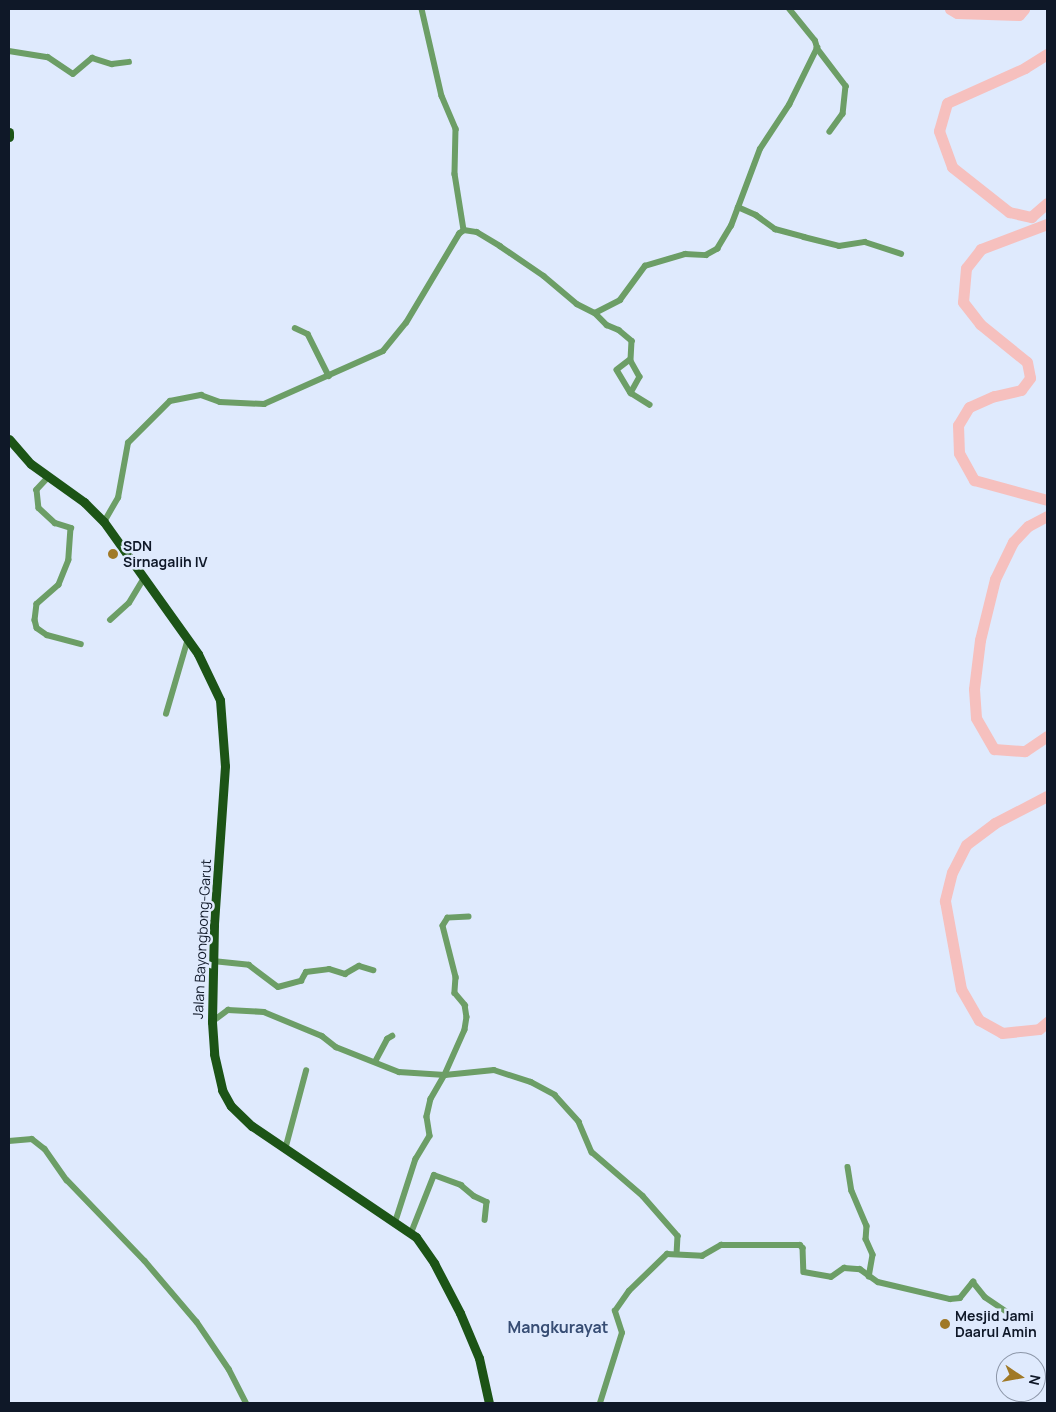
<!DOCTYPE html>
<html>
<head>
<meta charset="utf-8">
<style>
  body { margin:0 }
  #map { position:relative; width:1056px; height:1412px; overflow:hidden; background:#dfeafd; font-family:Manrope,sans-serif }
  div>[style] { position:absolute }
  .river>* { height:11px; margin:-5.5px; padding:0 5.5px; transform-origin:5.5px; border-radius:5.5px; background:#f6c0be }
  .minor>* { height:5.5px; margin:-2.75px; padding:0 2.75px; transform-origin:2.75px; border-radius:2.75px; background:#6c9e66 }
  .primary>* { height:9px; margin:-4.5px; padding:0 4.5px; transform-origin:4.5px; border-radius:4.5px; background:#1c5416 }
  .dots>* { width:14px; height:14px; translate:-50% -50%; box-sizing:border-box; border:2px solid #dfeafd; border-radius:50% }
  span { translate:-50% -50%; white-space:nowrap; text-align:center; line-height:1.15; -webkit-text-stroke:5px #dfeafd; paint-order:stroke }
  .poi-label { font-size:14px; color:#0f1828; font-weight:700 }
  .left { translate:0 -50%; text-align:left }
  .street-label { font-size:14px; color:#0f1828 }
  .quarter-label { font-size:16px; color:#374d74; font-weight:700 }
  .frame { position:absolute; inset:0; border:10px solid #0f1828; pointer-events:none }
  .north { position:absolute; left:996px; top:1352px; width:50px; height:50px; box-sizing:border-box; background:#dfeafd; border:1px solid #8c96a8; border-radius:50%; rotate:102deg; font-size:14px; font-weight:700; line-height:20px; text-align:center; color:#0f1828 }
  .north::after { content:''; display:block; margin:auto; width:18px; height:22px; background:#a07927; clip-path:polygon(50% 0,100% 100%,50% 72%,0 100%) }
</style>
</head>
<body>
<div id="map">
  <div class="river">
    <i style="left:950px;top:9px;width:8px;rotate:30deg"></i>
    <i style="left:957px;top:13px;width:62px;rotate:1.8deg"></i>
    <i style="left:1019px;top:15px;width:8px;rotate:-50deg"></i>
    <i style="left:1047px;top:54px;width:26px;rotate:148deg"></i>
    <i style="left:1025px;top:68px;width:85px;rotate:155.8deg"></i>
    <i style="left:947px;top:103px;width:29px;rotate:106deg"></i>
    <i style="left:939px;top:131px;width:38px;rotate:70deg"></i>
    <i style="left:952px;top:167px;width:73px;rotate:38.3deg"></i>
    <i style="left:1009px;top:212px;width:23px;rotate:13deg"></i>
    <i style="left:1031px;top:217px;width:21px;rotate:-41deg"></i>
    <i style="left:1047px;top:224px;width:71px;rotate:159.3deg"></i>
    <i style="left:981px;top:249px;width:24px;rotate:128deg"></i>
    <i style="left:966px;top:268px;width:34px;rotate:95deg"></i>
    <i style="left:963px;top:302px;width:28px;rotate:52deg"></i>
    <i style="left:980px;top:324px;width:60px;rotate:39deg"></i>
    <i style="left:1027px;top:362px;width:16px;rotate:79deg"></i>
    <i style="left:1030px;top:378px;width:15px;rotate:127deg"></i>
    <i style="left:1021px;top:390px;width:28px;rotate:167deg"></i>
    <i style="left:994px;top:396px;width:27px;rotate:156deg"></i>
    <i style="left:969px;top:407px;width:21px;rotate:121deg"></i>
    <i style="left:958px;top:425px;width:28px;rotate:88deg"></i>
    <i style="left:959px;top:453px;width:31px;rotate:61deg"></i>
    <i style="left:974px;top:480px;width:76px;rotate:15.3deg"></i>
    <i style="left:1047px;top:516px;width:21px;rotate:152deg"></i>
    <i style="left:1028px;top:526px;width:22px;rotate:133deg"></i>
    <i style="left:1013px;top:542px;width:41px;rotate:115.9deg"></i>
    <i style="left:995px;top:579px;width:63px;rotate:103.8deg"></i>
    <i style="left:980px;top:640px;width:49px;rotate:97deg"></i>
    <i style="left:974px;top:689px;width:29px;rotate:86deg"></i>
    <i style="left:976px;top:718px;width:36px;rotate:60deg"></i>
    <i style="left:994px;top:749px;width:31px;rotate:4deg"></i>
    <i style="left:1025px;top:751px;width:27px;rotate:-34deg"></i>
    <i style="left:1047px;top:796px;width:59px;rotate:152.6deg"></i>
    <i style="left:995px;top:823px;width:36px;rotate:143deg"></i>
    <i style="left:966px;top:845px;width:30px;rotate:117deg"></i>
    <i style="left:952px;top:872px;width:30px;rotate:104deg"></i>
    <i style="left:945px;top:901px;width:89px;rotate:79.7deg"></i>
    <i style="left:961px;top:989px;width:36px;rotate:60deg"></i>
    <i style="left:979px;top:1020px;width:26px;rotate:29deg"></i>
    <i style="left:1002px;top:1033px;width:37px;rotate:-6deg"></i>
    <i style="left:1039px;top:1029px;width:11px;rotate:-41deg"></i>
  </div>
  <div class="minor">
    <i style="left:422px;top:9px;width:89px;rotate:77.1deg"></i>
    <i style="left:442px;top:96px;width:36px;rotate:67deg"></i>
    <i style="left:456px;top:129px;width:45px;rotate:91.3deg"></i>
    <i style="left:455px;top:174px;width:57px;rotate:80.9deg"></i>
    <i style="left:817px;top:48px;width:48px;rotate:52.7deg"></i>
    <i style="left:846px;top:86px;width:28px;rotate:96deg"></i>
    <i style="left:843px;top:114px;width:22px;rotate:126deg"></i>
    <i style="left:9px;top:51px;width:39px;rotate:9deg"></i>
    <i style="left:48px;top:57px;width:30px;rotate:34deg"></i>
    <i style="left:73px;top:74px;width:25px;rotate:-40deg"></i>
    <i style="left:92px;top:58px;width:21px;rotate:17deg"></i>
    <i style="left:112px;top:64px;width:17px;rotate:-7deg"></i>
    <i style="left:738px;top:207px;width:20px;rotate:24deg"></i>
    <i style="left:756px;top:215px;width:24px;rotate:36deg"></i>
    <i style="left:775px;top:229px;width:30px;rotate:15deg"></i>
    <i style="left:804px;top:237px;width:36px;rotate:14deg"></i>
    <i style="left:839px;top:246px;width:26px;rotate:-9deg"></i>
    <i style="left:865px;top:242px;width:38px;rotate:18deg"></i>
    <i style="left:595px;top:313px;width:17px;rotate:45deg"></i>
    <i style="left:607px;top:325px;width:13px;rotate:23deg"></i>
    <i style="left:619px;top:330px;width:17px;rotate:40deg"></i>
    <i style="left:632px;top:341px;width:20px;rotate:93deg"></i>
    <i style="left:631px;top:361px;width:18px;rotate:61deg"></i>
    <i style="left:640px;top:377px;width:18px;rotate:119deg"></i>
    <i style="left:631px;top:393px;width:22px;rotate:32deg"></i>
    <i style="left:295px;top:328px;width:14px;rotate:25deg"></i>
    <i style="left:308px;top:334px;width:47px;rotate:63.4deg"></i>
    <i style="left:630px;top:360px;width:16px;rotate:142deg"></i>
    <i style="left:617px;top:370px;width:27px;rotate:59deg"></i>
    <i style="left:49px;top:477px;width:18px;rotate:133deg"></i>
    <i style="left:37px;top:490px;width:18px;rotate:84deg"></i>
    <i style="left:39px;top:508px;width:22px;rotate:43deg"></i>
    <i style="left:55px;top:523px;width:17px;rotate:17deg"></i>
    <i style="left:71px;top:528px;width:32px;rotate:94deg"></i>
    <i style="left:69px;top:560px;width:27px;rotate:112deg"></i>
    <i style="left:59px;top:585px;width:29px;rotate:139deg"></i>
    <i style="left:37px;top:604px;width:16px;rotate:97deg"></i>
    <i style="left:35px;top:620px;width:8px;rotate:76deg"></i>
    <i style="left:37px;top:628px;width:12px;rotate:35deg"></i>
    <i style="left:47px;top:635px;width:35px;rotate:15deg"></i>
    <i style="left:104px;top:522px;width:28px;rotate:-60deg"></i>
    <i style="left:118px;top:498px;width:56px;rotate:-79.7deg"></i>
    <i style="left:128px;top:443px;width:59px;rotate:-45deg"></i>
    <i style="left:170px;top:401px;width:32px;rotate:-11deg"></i>
    <i style="left:201px;top:395px;width:20px;rotate:20deg"></i>
    <i style="left:220px;top:402px;width:44px;rotate:2.6deg"></i>
    <i style="left:264px;top:404px;width:130px;rotate:-24deg"></i>
    <i style="left:383px;top:351px;width:36px;rotate:-51deg"></i>
    <i style="left:406px;top:323px;width:104px;rotate:-59.2deg"></i>
    <i style="left:459px;top:234px;width:6px;rotate:-39deg"></i>
    <i style="left:464px;top:230px;width:13px;rotate:9deg"></i>
    <i style="left:477px;top:232px;width:27px;rotate:31deg"></i>
    <i style="left:500px;top:246px;width:53px;rotate:34.3deg"></i>
    <i style="left:544px;top:276px;width:43px;rotate:40.3deg"></i>
    <i style="left:577px;top:304px;width:20px;rotate:27deg"></i>
    <i style="left:595px;top:313px;width:28px;rotate:-27deg"></i>
    <i style="left:620px;top:300px;width:42px;rotate:-53.7deg"></i>
    <i style="left:645px;top:266px;width:42px;rotate:-16.7deg"></i>
    <i style="left:685px;top:254px;width:21px;rotate:3deg"></i>
    <i style="left:706px;top:255px;width:13px;rotate:-29deg"></i>
    <i style="left:717px;top:249px;width:27px;rotate:-59deg"></i>
    <i style="left:731px;top:226px;width:82px;rotate:-69.4deg"></i>
    <i style="left:760px;top:149px;width:53px;rotate:-56.6deg"></i>
    <i style="left:789px;top:105px;width:64px;rotate:-63.8deg"></i>
    <i style="left:817px;top:48px;width:7px;rotate:-106deg"></i>
    <i style="left:815px;top:41px;width:41px;rotate:-129.1deg"></i>
    <i style="left:110px;top:620px;width:25px;rotate:-42deg"></i>
    <i style="left:129px;top:603px;width:29px;rotate:-59deg"></i>
    <i style="left:166px;top:714px;width:78px;rotate:-73.7deg"></i>
    <i style="left:469px;top:917px;width:21px;rotate:177deg"></i>
    <i style="left:448px;top:918px;width:9px;rotate:122deg"></i>
    <i style="left:443px;top:926px;width:53px;rotate:75.7deg"></i>
    <i style="left:456px;top:977px;width:16px;rotate:94deg"></i>
    <i style="left:455px;top:993px;width:16px;rotate:50deg"></i>
    <i style="left:465px;top:1005px;width:12px;rotate:81deg"></i>
    <i style="left:467px;top:1017px;width:13px;rotate:99deg"></i>
    <i style="left:465px;top:1030px;width:49px;rotate:114deg"></i>
    <i style="left:445px;top:1075px;width:49px;rotate:-5.8deg"></i>
    <i style="left:494px;top:1070px;width:39px;rotate:18deg"></i>
    <i style="left:531px;top:1082px;width:27px;rotate:28deg"></i>
    <i style="left:555px;top:1095px;width:36px;rotate:48deg"></i>
    <i style="left:579px;top:1122px;width:33px;rotate:67deg"></i>
    <i style="left:592px;top:1152px;width:67px;rotate:40.8deg"></i>
    <i style="left:643px;top:1196px;width:53px;rotate:48.8deg"></i>
    <i style="left:678px;top:1236px;width:17px;rotate:93deg"></i>
    <i style="left:213px;top:961px;width:36px;rotate:6deg"></i>
    <i style="left:249px;top:965px;width:36px;rotate:37deg"></i>
    <i style="left:278px;top:987px;width:24px;rotate:-15deg"></i>
    <i style="left:301px;top:981px;width:10px;rotate:-61deg"></i>
    <i style="left:306px;top:972px;width:23px;rotate:-7deg"></i>
    <i style="left:329px;top:969px;width:17px;rotate:17deg"></i>
    <i style="left:345px;top:974px;width:16px;rotate:-30deg"></i>
    <i style="left:359px;top:966px;width:15px;rotate:16deg"></i>
    <i style="left:212px;top:1022px;width:20px;rotate:-37deg"></i>
    <i style="left:228px;top:1010px;width:36px;rotate:3deg"></i>
    <i style="left:264px;top:1012px;width:63px;rotate:22.5deg"></i>
    <i style="left:322px;top:1036px;width:18px;rotate:38deg"></i>
    <i style="left:336px;top:1047px;width:68px;rotate:21.6deg"></i>
    <i style="left:399px;top:1072px;width:46px;rotate:3.7deg"></i>
    <i style="left:445px;top:1075px;width:28px;rotate:120deg"></i>
    <i style="left:431px;top:1099px;width:18px;rotate:103deg"></i>
    <i style="left:427px;top:1117px;width:19px;rotate:81deg"></i>
    <i style="left:430px;top:1136px;width:27px;rotate:121deg"></i>
    <i style="left:416px;top:1159px;width:65px;rotate:107.9deg"></i>
    <i style="left:375px;top:1062px;width:26px;rotate:-62deg"></i>
    <i style="left:387px;top:1039px;width:6px;rotate:-31deg"></i>
    <i style="left:9px;top:1141px;width:23px;rotate:-5deg"></i>
    <i style="left:32px;top:1139px;width:16px;rotate:38deg"></i>
    <i style="left:45px;top:1149px;width:38px;rotate:55deg"></i>
    <i style="left:67px;top:1180px;width:112px;rotate:46.1deg"></i>
    <i style="left:145px;top:1261px;width:80px;rotate:49.6deg"></i>
    <i style="left:197px;top:1322px;width:57px;rotate:55.8deg"></i>
    <i style="left:229px;top:1369px;width:38px;rotate:63deg"></i>
    <i style="left:285px;top:1150px;width:82px;rotate:-75.1deg"></i>
    <i style="left:848px;top:1167px;width:24px;rotate:81deg"></i>
    <i style="left:852px;top:1191px;width:38px;rotate:67deg"></i>
    <i style="left:867px;top:1226px;width:13px;rotate:94deg"></i>
    <i style="left:866px;top:1239px;width:17px;rotate:66deg"></i>
    <i style="left:873px;top:1255px;width:22px;rotate:100deg"></i>
    <i style="left:411px;top:1233px;width:62px;rotate:-68.4deg"></i>
    <i style="left:434px;top:1175px;width:29px;rotate:20deg"></i>
    <i style="left:461px;top:1185px;width:17px;rotate:40deg"></i>
    <i style="left:474px;top:1196px;width:14px;rotate:25deg"></i>
    <i style="left:487px;top:1202px;width:18px;rotate:96deg"></i>
    <i style="left:600px;top:1403px;width:73px;rotate:-72.6deg"></i>
    <i style="left:622px;top:1333px;width:23px;rotate:-108deg"></i>
    <i style="left:615px;top:1311px;width:24px;rotate:-55deg"></i>
    <i style="left:629px;top:1291px;width:53px;rotate:-44.2deg"></i>
    <i style="left:667px;top:1254px;width:35px;rotate:3deg"></i>
    <i style="left:702px;top:1256px;width:22px;rotate:-30deg"></i>
    <i style="left:721px;top:1245px;width:79px"></i>
    <i style="left:800px;top:1245px;width:4px;rotate:45deg"></i>
    <i style="left:803px;top:1248px;width:24px;rotate:88deg"></i>
    <i style="left:804px;top:1272px;width:27px;rotate:10deg"></i>
    <i style="left:831px;top:1277px;width:16px;rotate:-35deg"></i>
    <i style="left:844px;top:1268px;width:16px;rotate:4deg"></i>
    <i style="left:860px;top:1269px;width:22px;rotate:36deg"></i>
    <i style="left:878px;top:1282px;width:74px;rotate:13.3deg"></i>
    <i style="left:950px;top:1299px;width:10px;rotate:-6deg"></i>
    <i style="left:960px;top:1298px;width:21px;rotate:-51deg"></i>
    <i style="left:973px;top:1282px;width:19px;rotate:51deg"></i>
    <i style="left:985px;top:1297px;width:36px;rotate:34deg"></i>
  </div>
  <div class="primary">
    <i style="left:9px;top:132px;width:5px;rotate:90deg"></i>
    <i style="left:9px;top:439px;width:33px;rotate:49deg"></i>
    <i style="left:31px;top:464px;width:65px;rotate:35.6deg"></i>
    <i style="left:84px;top:502px;width:28px;rotate:45deg"></i>
    <i style="left:104px;top:522px;width:162px;rotate:54.5deg"></i>
    <i style="left:198px;top:654px;width:51px;rotate:64.4deg"></i>
    <i style="left:220px;top:700px;width:66px;rotate:85.7deg"></i>
    <i style="left:225px;top:766px;width:159px;rotate:94deg"></i>
    <i style="left:214px;top:925px;width:97px;rotate:91.2deg"></i>
    <i style="left:212px;top:1022px;width:32px;rotate:86deg"></i>
    <i style="left:214px;top:1054px;width:37px;rotate:77deg"></i>
    <i style="left:222px;top:1090px;width:18px;rotate:61deg"></i>
    <i style="left:231px;top:1106px;width:29px;rotate:44deg"></i>
    <i style="left:252px;top:1126px;width:198px;rotate:34.1deg"></i>
    <i style="left:416px;top:1237px;width:32px;rotate:55deg"></i>
    <i style="left:434px;top:1263px;width:56px;rotate:62.5deg"></i>
    <i style="left:460px;top:1313px;width:49px;rotate:67.1deg"></i>
    <i style="left:479px;top:1358px;width:46px;rotate:77.5deg"></i>
  </div>
  <div class="dots">
    <i style="left:113px;top:554px;background:#a07927"></i>
    <i style="left:945px;top:1324px;background:#a07927"></i>
  </div>
  <div class="poi-label">
    <span class="left" style="left:123px;top:554px">SDN<br>Sirnagalih IV</span>
    <span class="left" style="left:955px;top:1324px">Mesjid Jami<br>Daarul Amin</span>
  </div>
  <div class="street-label">
    <span style="left:202px;top:939px;rotate:-87deg">Jalan Bayongbong-Garut</span>
  </div>
  <div class="quarter-label">
    <span style="left:558px;top:1327px">Mangkurayat</span>
  </div>
  <div class="frame"></div>
  <div class="north">N</div>
</div>
</body>
</html>
